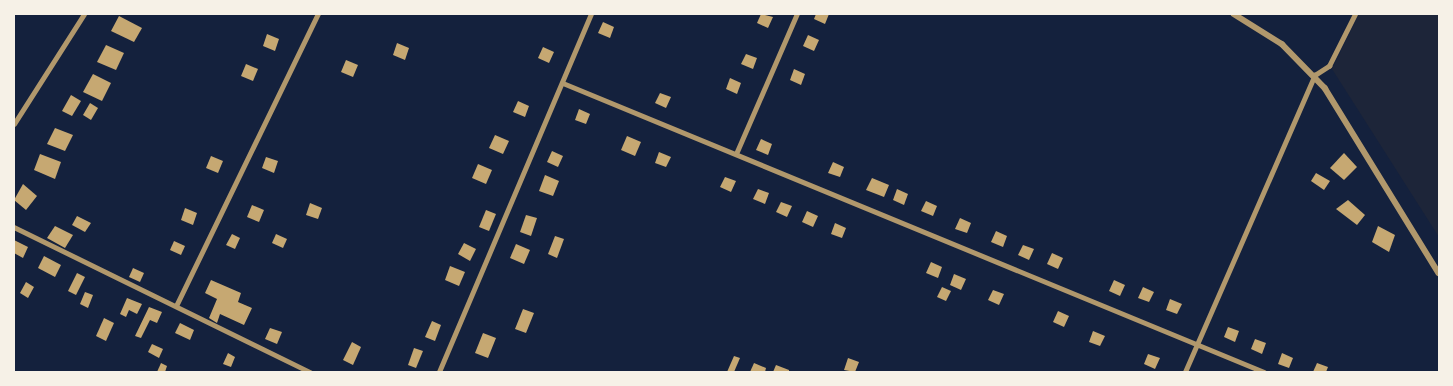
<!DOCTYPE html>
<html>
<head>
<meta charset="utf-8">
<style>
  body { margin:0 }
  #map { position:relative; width:1453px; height:386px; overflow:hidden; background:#14213d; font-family:"Golos Text",sans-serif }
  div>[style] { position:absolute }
  .green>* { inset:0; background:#1d2539 }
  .building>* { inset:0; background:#c6a872 }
  .minor>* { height:4.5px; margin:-2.25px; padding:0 2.25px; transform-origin:2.25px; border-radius:2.25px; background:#b1986c }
  .tertiary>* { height:5.5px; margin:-2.75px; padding:0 2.75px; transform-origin:2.75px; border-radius:2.75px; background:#b1986c }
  span { translate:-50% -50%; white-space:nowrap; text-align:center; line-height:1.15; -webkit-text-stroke:4px #f6f1e7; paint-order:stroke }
  .frame { position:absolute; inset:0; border:15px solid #f6f1e7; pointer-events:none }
</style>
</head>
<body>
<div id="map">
  <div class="green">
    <i style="clip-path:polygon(1359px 14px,1439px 14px,1439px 237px,1332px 69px)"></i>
  </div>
  <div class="building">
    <i style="clip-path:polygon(761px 14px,773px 17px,768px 28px,757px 23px)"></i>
    <i style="clip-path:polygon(816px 14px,829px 14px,825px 24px,814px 19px)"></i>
    <i style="clip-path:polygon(119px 16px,142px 28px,134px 42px,111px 31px)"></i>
    <i style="clip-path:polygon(603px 22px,614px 27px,610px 38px,598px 33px)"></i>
    <i style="clip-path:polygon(267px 34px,279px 39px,275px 51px,263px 46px)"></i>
    <i style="clip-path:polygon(808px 35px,819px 40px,814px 51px,803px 46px)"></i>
    <i style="clip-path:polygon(397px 43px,409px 48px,405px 60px,393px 55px)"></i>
    <i style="clip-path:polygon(106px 45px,124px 53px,116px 70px,97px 62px)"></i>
    <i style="clip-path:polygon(543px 47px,554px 52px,549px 63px,538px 58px)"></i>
    <i style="clip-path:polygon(746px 54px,757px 58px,753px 69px,741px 64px)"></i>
    <i style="clip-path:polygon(346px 60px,358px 65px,353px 77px,341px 72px)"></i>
    <i style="clip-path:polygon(246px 64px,258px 69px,253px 81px,241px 76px)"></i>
    <i style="clip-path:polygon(794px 69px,805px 74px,801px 85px,790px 80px)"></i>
    <i style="clip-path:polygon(93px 74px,111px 83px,102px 101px,83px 92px)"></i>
    <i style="clip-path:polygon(730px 78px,741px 83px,737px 94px,726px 89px)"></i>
    <i style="clip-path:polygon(660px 93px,671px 97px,666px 108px,655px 103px)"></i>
    <i style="clip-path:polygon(71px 95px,81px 101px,72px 116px,62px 111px)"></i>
    <i style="clip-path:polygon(518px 101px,529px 106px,525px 117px,513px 112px)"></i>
    <i style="clip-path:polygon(90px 103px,98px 108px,91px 120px,83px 115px)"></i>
    <i style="clip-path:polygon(579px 109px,590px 114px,586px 124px,575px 120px)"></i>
    <i style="clip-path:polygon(55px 128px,73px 135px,65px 151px,47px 144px)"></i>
    <i style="clip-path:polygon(495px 135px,509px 141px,503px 154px,489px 148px)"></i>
    <i style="clip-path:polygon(627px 136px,641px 142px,635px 156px,621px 150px)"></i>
    <i style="clip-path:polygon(761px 139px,772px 144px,768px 155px,756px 150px)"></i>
    <i style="clip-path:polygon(552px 151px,563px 156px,558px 167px,547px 162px)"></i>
    <i style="clip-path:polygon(659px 152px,671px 157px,666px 167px,655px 163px)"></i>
    <i style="clip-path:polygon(1344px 153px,1357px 167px,1344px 180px,1330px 168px)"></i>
    <i style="clip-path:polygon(40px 154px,61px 162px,55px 179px,34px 170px)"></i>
    <i style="clip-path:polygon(211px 156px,223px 161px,218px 173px,206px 168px)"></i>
    <i style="clip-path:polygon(266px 157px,278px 161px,274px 173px,262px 168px)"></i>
    <i style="clip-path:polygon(833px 162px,844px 167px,840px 177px,828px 173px)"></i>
    <i style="clip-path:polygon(478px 164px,492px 170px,486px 184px,472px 178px)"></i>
    <i style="clip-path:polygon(1316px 173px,1330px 181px,1324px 190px,1311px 181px)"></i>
    <i style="clip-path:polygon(545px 175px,559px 181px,553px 196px,539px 191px)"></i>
    <i style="clip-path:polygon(725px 177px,736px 181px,731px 192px,720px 187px)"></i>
    <i style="clip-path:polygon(872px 178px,889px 185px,884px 197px,866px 190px)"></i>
    <i style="clip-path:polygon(23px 184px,37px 196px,26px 210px,14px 200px)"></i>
    <i style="clip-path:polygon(758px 189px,769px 193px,765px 204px,753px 199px)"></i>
    <i style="clip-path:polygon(897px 189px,908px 194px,904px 205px,893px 200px)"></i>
    <i style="clip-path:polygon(1348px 200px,1365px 215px,1357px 225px,1336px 209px)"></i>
    <i style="clip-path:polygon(926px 201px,937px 206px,933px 216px,921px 211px)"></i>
    <i style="clip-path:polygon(781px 202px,792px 206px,787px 217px,776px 212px)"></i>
    <i style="clip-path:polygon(310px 203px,322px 208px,318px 219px,306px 215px)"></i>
    <i style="clip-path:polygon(252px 205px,264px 210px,259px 222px,247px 217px)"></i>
    <i style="clip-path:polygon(185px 208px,197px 213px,193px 225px,181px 220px)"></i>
    <i style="clip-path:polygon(486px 210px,496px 214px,489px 231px,479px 227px)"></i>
    <i style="clip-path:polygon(807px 211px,818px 216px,813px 227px,802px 222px)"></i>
    <i style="clip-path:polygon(526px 215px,537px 218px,531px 236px,520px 232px)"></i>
    <i style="clip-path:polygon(77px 216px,91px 223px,85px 232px,72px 225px)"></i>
    <i style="clip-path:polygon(960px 218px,971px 223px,967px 233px,955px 229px)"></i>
    <i style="clip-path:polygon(835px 223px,846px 228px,842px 238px,831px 234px)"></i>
    <i style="clip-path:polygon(55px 226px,73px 235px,65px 248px,47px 238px)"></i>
    <i style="clip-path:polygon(1378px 226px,1395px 235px,1389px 252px,1372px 242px)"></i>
    <i style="clip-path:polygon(996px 231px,1007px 236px,1003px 247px,991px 242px)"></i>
    <i style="clip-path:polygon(232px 234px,240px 238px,235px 249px,226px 245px)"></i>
    <i style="clip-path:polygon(276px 234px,287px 239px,283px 248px,272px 243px)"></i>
    <i style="clip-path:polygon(555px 236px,564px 239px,557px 258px,548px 254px)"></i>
    <i style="clip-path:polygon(14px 240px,28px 247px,23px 258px,14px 253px)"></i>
    <i style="clip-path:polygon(174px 241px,185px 246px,181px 255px,170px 250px)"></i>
    <i style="clip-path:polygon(464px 243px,476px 249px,470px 261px,458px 254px)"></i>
    <i style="clip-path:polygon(516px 244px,530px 250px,524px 264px,510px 258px)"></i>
    <i style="clip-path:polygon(1023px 245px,1034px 249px,1029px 260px,1018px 255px)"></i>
    <i style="clip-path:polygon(1052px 253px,1063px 258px,1058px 269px,1047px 264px)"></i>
    <i style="clip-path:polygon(44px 256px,61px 265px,55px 277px,38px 268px)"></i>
    <i style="clip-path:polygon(931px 262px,942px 267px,938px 278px,926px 273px)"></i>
    <i style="clip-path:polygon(450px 266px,465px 272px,459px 286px,445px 280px)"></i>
    <i style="clip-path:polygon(133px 268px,144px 273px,140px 282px,129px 277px)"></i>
    <i style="clip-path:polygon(77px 273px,85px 277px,76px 295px,68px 291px)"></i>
    <i style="clip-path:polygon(954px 274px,966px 279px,961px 290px,950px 285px)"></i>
    <i style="clip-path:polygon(211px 280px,241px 293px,238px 302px,252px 308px,244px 325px,220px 314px,217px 323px,209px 318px,217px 299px,205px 293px)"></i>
    <i style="clip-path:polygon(1114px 280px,1125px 285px,1120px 296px,1109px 291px)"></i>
    <i style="clip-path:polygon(26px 282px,34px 287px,28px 298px,20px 293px)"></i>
    <i style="clip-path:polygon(942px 287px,951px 291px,946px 301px,937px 297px)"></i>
    <i style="clip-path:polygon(1143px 287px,1154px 292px,1149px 302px,1138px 298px)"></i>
    <i style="clip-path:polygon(993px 290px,1004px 294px,999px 305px,988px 300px)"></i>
    <i style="clip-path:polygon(85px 292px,93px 295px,88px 308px,80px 304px)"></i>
    <i style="clip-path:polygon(127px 298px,142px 304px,137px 314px,129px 310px,126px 317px,120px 314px)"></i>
    <i style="clip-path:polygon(1170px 299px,1182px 304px,1177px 314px,1166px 310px)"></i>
    <i style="clip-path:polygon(149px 307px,162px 312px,157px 323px,150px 320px,141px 338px,135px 336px)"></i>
    <i style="clip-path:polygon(523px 309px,534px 313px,526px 333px,515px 329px)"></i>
    <i style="clip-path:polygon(1058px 311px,1069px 316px,1064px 327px,1053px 322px)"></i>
    <i style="clip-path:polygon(104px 318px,114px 323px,106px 341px,96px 336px)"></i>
    <i style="clip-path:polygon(432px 321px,441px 325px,435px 341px,425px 337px)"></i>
    <i style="clip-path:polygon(180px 323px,194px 330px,190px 340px,175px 333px)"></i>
    <i style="clip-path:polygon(1228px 327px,1239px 331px,1235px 342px,1224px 337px)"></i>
    <i style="clip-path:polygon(270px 328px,282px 332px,277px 344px,265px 339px)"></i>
    <i style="clip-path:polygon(1093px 331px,1105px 336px,1100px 346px,1089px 342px)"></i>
    <i style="clip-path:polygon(483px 333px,496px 338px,488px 358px,475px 353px)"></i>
    <i style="clip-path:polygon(1255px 339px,1266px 343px,1262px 354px,1251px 349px)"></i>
    <i style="clip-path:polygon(352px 342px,361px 347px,353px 365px,343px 360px)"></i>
    <i style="clip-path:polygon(152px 344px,163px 349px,159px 358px,148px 352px)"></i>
    <i style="clip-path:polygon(414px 348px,423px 351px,416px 368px,408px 365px)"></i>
    <i style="clip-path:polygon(228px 353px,235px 357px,231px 367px,223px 364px)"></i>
    <i style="clip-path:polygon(1282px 353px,1293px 358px,1289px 368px,1278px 364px)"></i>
    <i style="clip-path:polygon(1148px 354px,1160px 358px,1155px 369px,1144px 364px)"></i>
    <i style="clip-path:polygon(734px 356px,740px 358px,734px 372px,727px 372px)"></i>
    <i style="clip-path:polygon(848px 358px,859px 362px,855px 372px,844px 370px)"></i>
    <i style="clip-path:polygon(161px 363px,167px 366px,165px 372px,157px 372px)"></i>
    <i style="clip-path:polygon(754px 363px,766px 368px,765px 372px,750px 372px)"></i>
    <i style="clip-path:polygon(1317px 363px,1328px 367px,1326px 372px,1313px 372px)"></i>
    <i style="clip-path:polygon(776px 365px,789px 370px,789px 372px,773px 372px)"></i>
  </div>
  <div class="minor">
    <i style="left:563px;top:83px;width:758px;rotate:22.4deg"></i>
    <i style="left:14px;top:124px;width:130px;rotate:-57.5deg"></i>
    <i style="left:736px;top:154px;width:153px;rotate:-66.5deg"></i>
    <i style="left:14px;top:227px;width:330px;rotate:26.1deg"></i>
    <i style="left:176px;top:306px;width:325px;rotate:-64.1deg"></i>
    <i style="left:439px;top:372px;width:389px;rotate:-67deg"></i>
    <i style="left:1185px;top:372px;width:324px;rotate:-66.4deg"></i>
    <i style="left:1315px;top:75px;width:17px;rotate:-33deg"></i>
    <i style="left:1329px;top:66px;width:58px;rotate:-63.4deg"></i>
  </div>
  <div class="tertiary">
    <i style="left:1234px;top:14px;width:57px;rotate:32deg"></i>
    <i style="left:1282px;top:44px;width:62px;rotate:45.7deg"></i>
    <i style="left:1325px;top:88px;width:217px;rotate:58.4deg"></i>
  </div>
  <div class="frame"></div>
</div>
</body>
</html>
